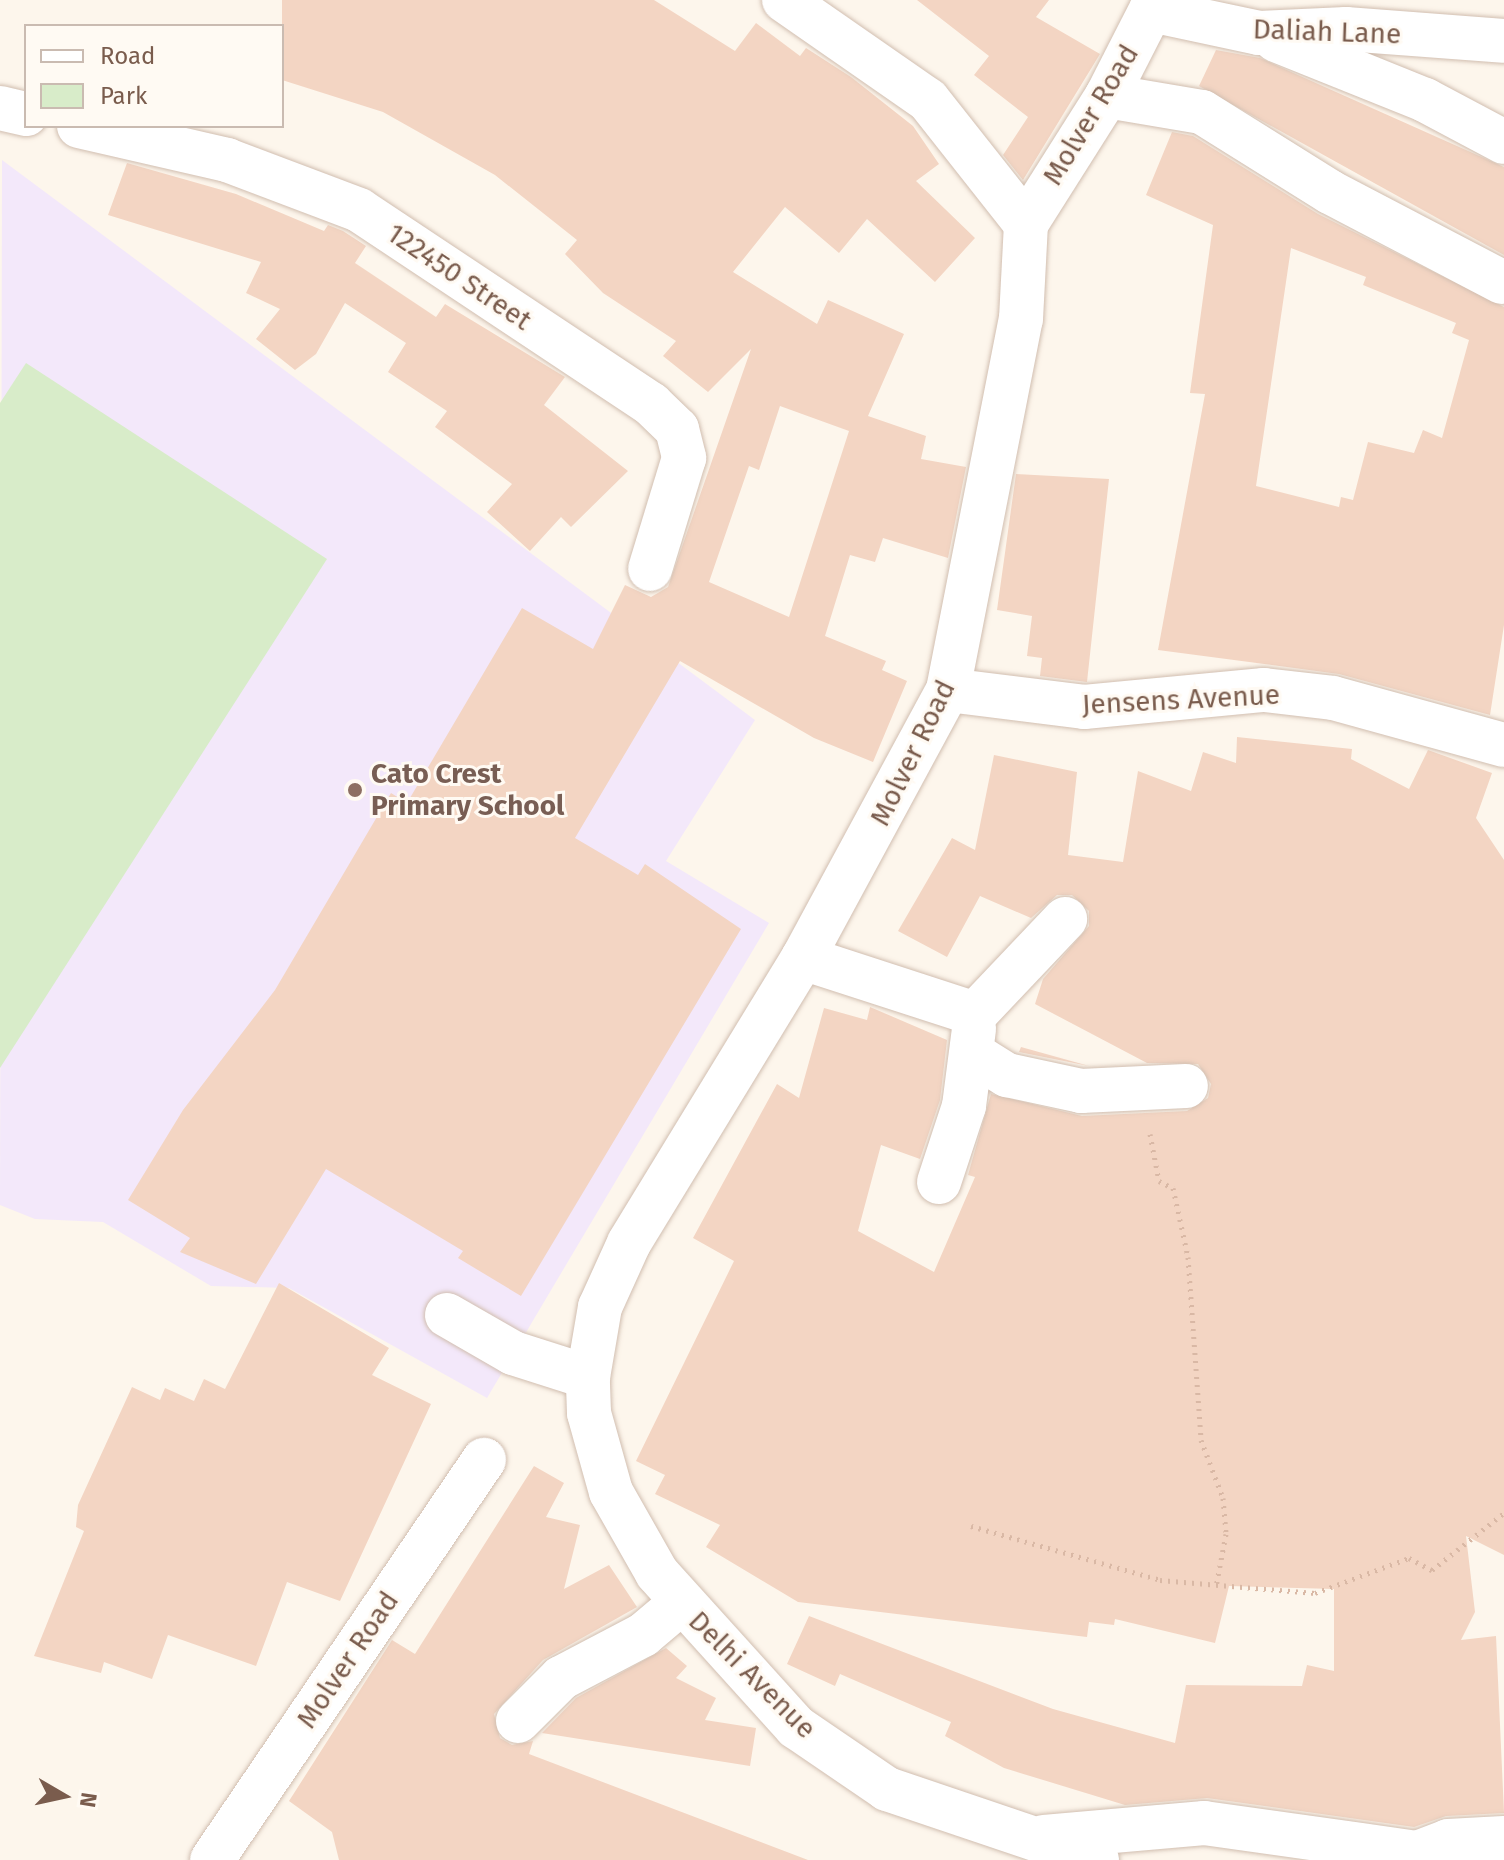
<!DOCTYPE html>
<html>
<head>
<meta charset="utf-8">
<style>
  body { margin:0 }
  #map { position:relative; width:1504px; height:1860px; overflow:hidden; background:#fdf6ec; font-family:"Fira Sans",sans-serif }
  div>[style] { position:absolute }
  .education>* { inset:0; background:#f3e8fa }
  .green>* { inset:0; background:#d8ecc9 }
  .building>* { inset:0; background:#f3d5c3 }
  .path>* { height:5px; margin-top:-2.5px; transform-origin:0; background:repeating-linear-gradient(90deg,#d9b8a5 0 2px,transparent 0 8px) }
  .roads { filter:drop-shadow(0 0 2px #d1beb0) drop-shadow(0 0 2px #d1beb0) }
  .minor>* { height:44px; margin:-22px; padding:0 22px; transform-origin:22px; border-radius:22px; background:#fff }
  .dots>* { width:22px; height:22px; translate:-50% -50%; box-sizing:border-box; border:4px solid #fffaf3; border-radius:50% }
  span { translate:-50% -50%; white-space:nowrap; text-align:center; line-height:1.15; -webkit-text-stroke:6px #fffaf3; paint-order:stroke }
  .street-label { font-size:28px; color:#7a5c4d }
  .education-label { font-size:28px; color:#785e54; font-weight:700 }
  .left { translate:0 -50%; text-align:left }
  .legend { position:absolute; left:24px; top:24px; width:260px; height:104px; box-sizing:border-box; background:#fffaf3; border:2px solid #cabbb1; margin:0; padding:10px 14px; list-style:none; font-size:24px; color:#7a5c4d }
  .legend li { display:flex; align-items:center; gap:16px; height:40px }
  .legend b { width:40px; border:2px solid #cabbb1 }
  .north { position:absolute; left:24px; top:1756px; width:80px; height:80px; -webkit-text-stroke:6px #fffaf3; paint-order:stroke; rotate:99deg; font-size:22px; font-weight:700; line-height:32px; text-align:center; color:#7a5c4d }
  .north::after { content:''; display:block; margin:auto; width:28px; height:36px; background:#7a5c4d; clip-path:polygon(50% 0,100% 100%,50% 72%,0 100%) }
</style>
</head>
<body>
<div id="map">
  <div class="education">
    <i style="clip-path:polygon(2px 160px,755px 720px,666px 861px,769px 923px,487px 1398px,289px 1288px,211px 1286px,103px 1222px,35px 1219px,0 1205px)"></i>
  </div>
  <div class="green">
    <i style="clip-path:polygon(26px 363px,327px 559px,0 1068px,0 403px)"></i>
  </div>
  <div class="building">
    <i style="clip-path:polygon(evenodd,282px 0,654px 0,735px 51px,756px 23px,800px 56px,806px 48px,851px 77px,913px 126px,939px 164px,916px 181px,975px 238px,935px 282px,867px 219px,839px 253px,785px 207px,733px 272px,817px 324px,828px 300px,904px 334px,868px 416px,926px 436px,921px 459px,966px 467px,948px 558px,883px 538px,875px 562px,850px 555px,825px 636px,886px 661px,882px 670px,907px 681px,873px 762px,814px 738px,680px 661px,575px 838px,638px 875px,645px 864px,741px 929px,521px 1296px,458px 1258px,463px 1251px,326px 1169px,256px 1284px,180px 1252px,190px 1238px,128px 1200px,183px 1110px,275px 990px,391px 793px,407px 803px,522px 608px,593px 649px,625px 585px,651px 597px,668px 587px,751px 349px,708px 392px,663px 356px,676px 341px,603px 293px,565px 254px,577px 240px,495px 175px,383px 112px,282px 80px,282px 0,780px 406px,849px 431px,789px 617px,709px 582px,749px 466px,759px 470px,780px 406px)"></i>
    <i style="clip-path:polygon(917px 0,1049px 0,1036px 17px,1100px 54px,1023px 180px,1003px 155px,1028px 117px,974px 75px,989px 56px)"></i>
    <i style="clip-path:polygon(1216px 50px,1260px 58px,1504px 167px,1504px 255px,1199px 86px)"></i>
    <i style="clip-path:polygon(evenodd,1172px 132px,1193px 136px,1318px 214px,1504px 307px,1504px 625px,1490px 715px,1339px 674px,1158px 650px,1205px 394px,1190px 393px,1213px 225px,1146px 195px,1172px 132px,1291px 248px,1366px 277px,1363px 285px,1456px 323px,1452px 333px,1469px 340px,1442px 438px,1423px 430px,1414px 453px,1368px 442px,1353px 500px,1341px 497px,1339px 507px,1256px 486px,1291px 248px)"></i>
    <i style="clip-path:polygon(127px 163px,236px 194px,324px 231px,328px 225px,343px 231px,366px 246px,355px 263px,436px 317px,445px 304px,565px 377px,544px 405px,628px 471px,571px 527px,561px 517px,530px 551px,487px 512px,512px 484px,435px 427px,447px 411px,388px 372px,406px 343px,345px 303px,316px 354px,295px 370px,256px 339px,280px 309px,246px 293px,261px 262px,108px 215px)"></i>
    <i style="clip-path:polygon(1016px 474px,1109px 479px,1087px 682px,1040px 676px,1042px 658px,1027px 656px,1032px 616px,997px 610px)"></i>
    <i style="clip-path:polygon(1237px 737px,1352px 749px,1351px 759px,1409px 789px,1428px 750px,1492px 773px,1476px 818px,1504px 860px,1504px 1555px,1466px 1536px,1475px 1612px,1461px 1640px,1496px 1636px,1504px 1813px,1446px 1816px,1414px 1827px,1207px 1798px,1125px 1805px,1004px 1768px,945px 1736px,951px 1722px,840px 1674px,835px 1686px,787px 1664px,809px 1616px,1053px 1709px,1175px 1743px,1186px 1685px,1302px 1686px,1307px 1665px,1334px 1671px,1334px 1589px,1229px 1586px,1215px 1643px,1115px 1619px,1114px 1625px,1089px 1622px,1087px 1637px,798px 1602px,706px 1547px,720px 1525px,655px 1494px,665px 1475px,636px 1461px,734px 1261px,693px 1238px,777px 1084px,799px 1098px,824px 1008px,867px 1020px,870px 1007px,947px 1040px,940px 1100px,920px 1159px,881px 1145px,858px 1231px,934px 1272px,975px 1177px,968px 1175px,991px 1094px,1082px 1116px,1187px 1111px,1208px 1098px,1211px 1084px,1198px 1064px,1147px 1063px,1035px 1004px,1043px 979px,1089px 926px,1089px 911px,1072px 895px,1057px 895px,1031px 918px,980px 896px,947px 957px,898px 931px,952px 838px,975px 850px,994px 755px,1077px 772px,1068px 855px,1123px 862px,1138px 771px,1191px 791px,1203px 752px,1236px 763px)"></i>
    <i style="clip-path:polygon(1021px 1047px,1089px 1066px,1019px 1052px)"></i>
    <i style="clip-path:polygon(279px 1283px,389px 1348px,372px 1375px,431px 1404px,340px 1601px,287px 1582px,256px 1666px,168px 1635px,152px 1679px,104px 1662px,101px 1673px,34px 1656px,84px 1531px,76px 1527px,78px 1505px,132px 1387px,160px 1400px,165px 1388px,194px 1401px,204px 1379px,225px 1389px)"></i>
    <i style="clip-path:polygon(534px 1466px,564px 1483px,546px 1517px,580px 1525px,564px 1589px,609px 1565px,637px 1607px,543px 1660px,494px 1714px,500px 1738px,512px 1745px,533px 1741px,529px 1754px,808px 1860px,339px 1860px,332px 1832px,289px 1801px,392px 1640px,415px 1654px)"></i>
    <i style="clip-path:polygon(666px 1648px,687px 1666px,676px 1678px,716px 1698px,705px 1720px,756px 1728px,750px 1766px,542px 1733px,576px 1698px)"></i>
  </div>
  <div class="path">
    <i style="left:1150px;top:1134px;width:48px;rotate:79.2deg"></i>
    <i style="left:1159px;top:1181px;width:16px;rotate:27deg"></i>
    <i style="left:1173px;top:1188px;width:71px;rotate:77.7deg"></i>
    <i style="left:1188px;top:1257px;width:183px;rotate:85.9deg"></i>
    <i style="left:1201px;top:1440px;width:62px;rotate:69.2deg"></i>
    <i style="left:1223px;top:1498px;width:36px;rotate:85deg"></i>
    <i style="left:1226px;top:1534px;width:54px;rotate:100.7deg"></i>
    <i style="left:971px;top:1526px;width:197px;rotate:15.9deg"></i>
    <i style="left:1160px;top:1580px;width:156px;rotate:4.8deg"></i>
    <i style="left:1315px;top:1593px;width:100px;rotate:-20.4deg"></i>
    <i style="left:1409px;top:1558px;width:26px;rotate:28deg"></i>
    <i style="left:1432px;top:1570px;width:92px;rotate:-38.4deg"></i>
  </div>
  <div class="roads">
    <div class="minor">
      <i style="left:784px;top:0;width:175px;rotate:34.8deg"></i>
      <i style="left:928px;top:100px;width:158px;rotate:51.7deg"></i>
      <i style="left:1151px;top:10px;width:110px;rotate:12deg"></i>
      <i style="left:1259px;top:33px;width:87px;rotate:-2.6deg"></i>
      <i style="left:1346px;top:29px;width:158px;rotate:4.3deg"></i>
      <i style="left:1276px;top:40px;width:161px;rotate:21.9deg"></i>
      <i style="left:1425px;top:100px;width:89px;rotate:28deg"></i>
      <i style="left:1107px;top:96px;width:96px;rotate:9.6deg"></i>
      <i style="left:1202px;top:112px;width:151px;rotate:32deg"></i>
      <i style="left:1330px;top:192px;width:194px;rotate:27.6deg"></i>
      <i style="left:0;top:108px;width:27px;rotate:13deg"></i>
      <i style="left:79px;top:126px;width:152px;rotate:12.9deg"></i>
      <i style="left:227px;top:160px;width:141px;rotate:20.7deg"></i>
      <i style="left:359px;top:210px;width:351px;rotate:33.6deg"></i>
      <i style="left:651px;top:404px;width:36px;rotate:44deg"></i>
      <i style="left:677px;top:429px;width:30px;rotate:76deg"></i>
      <i style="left:684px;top:458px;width:116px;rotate:107deg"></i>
      <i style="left:948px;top:690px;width:137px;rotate:7.1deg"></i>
      <i style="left:1084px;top:707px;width:181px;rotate:-5.4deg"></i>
      <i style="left:1264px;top:690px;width:69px;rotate:6.6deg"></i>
      <i style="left:1333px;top:698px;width:177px;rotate:15.4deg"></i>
      <i style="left:803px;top:958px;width:181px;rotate:18deg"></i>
      <i style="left:975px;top:1014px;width:131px;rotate:-46.5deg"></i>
      <i style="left:973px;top:1054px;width:40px;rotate:32deg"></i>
      <i style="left:1007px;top:1075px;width:76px;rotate:12.2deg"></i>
      <i style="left:1081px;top:1091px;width:105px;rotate:-2.7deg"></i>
      <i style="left:939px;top:1182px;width:80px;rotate:-71.8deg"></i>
      <i style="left:964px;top:1106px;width:78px;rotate:-82.6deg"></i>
      <i style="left:447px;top:1315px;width:76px;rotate:29.9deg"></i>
      <i style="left:513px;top:1353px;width:79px;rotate:17.7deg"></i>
      <i style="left:518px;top:1721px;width:61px;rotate:-45deg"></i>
      <i style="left:561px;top:1678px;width:93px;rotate:-27.7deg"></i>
      <i style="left:643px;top:1635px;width:50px;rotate:-40.1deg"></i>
      <i style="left:1044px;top:1837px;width:161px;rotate:-5deg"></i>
      <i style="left:1204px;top:1823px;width:215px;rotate:8deg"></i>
      <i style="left:1417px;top:1853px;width:33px;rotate:-21deg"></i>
      <i style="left:1448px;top:1841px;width:56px;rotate:-3.1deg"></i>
      <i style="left:212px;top:1860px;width:484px;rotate:-55.8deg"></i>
      <i style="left:1097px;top:1860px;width:222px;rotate:-161.3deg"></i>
      <i style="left:887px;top:1789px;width:110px;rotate:-145.7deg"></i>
      <i style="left:796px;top:1727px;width:207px;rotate:-132.1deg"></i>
      <i style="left:657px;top:1573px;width:93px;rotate:-119.6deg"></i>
      <i style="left:611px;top:1492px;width:82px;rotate:-105.6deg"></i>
      <i style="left:589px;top:1413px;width:36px;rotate:-92deg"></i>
      <i style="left:588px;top:1377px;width:71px;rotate:-80.3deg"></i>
      <i style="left:600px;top:1307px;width:70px;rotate:-65.6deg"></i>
      <i style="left:629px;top:1243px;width:334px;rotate:-58.6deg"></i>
      <i style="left:803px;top:958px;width:305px;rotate:-61.6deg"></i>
      <i style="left:948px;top:690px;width:378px;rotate:-78.9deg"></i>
      <i style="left:1021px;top:319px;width:95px;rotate:-87deg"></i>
      <i style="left:1026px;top:224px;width:151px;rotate:-57.7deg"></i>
      <i style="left:1107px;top:96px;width:108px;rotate:-63deg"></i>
    </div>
  </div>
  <div class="dots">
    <i style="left:355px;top:790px;background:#8d6e63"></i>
  </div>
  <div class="street-label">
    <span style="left:1327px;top:32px;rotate:2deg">Daliah Lane</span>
    <span style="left:1091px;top:115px;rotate:-59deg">Molver Road</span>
    <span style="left:459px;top:277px;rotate:34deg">122450 Street</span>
    <span style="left:1181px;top:700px;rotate:-3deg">Jensens Avenue</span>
    <span style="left:913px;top:753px;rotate:-64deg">Molver Road</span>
    <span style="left:348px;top:1660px;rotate:-56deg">Molver Road</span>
    <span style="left:752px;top:1675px;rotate:45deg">Delhi Avenue</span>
  </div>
  <div class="education-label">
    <span class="left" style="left:371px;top:790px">Cato Crest<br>Primary School</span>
  </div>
  <ul class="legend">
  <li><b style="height:10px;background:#fff"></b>Road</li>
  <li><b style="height:22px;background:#d8ecc9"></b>Park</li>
  </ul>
  <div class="north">N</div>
</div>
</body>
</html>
